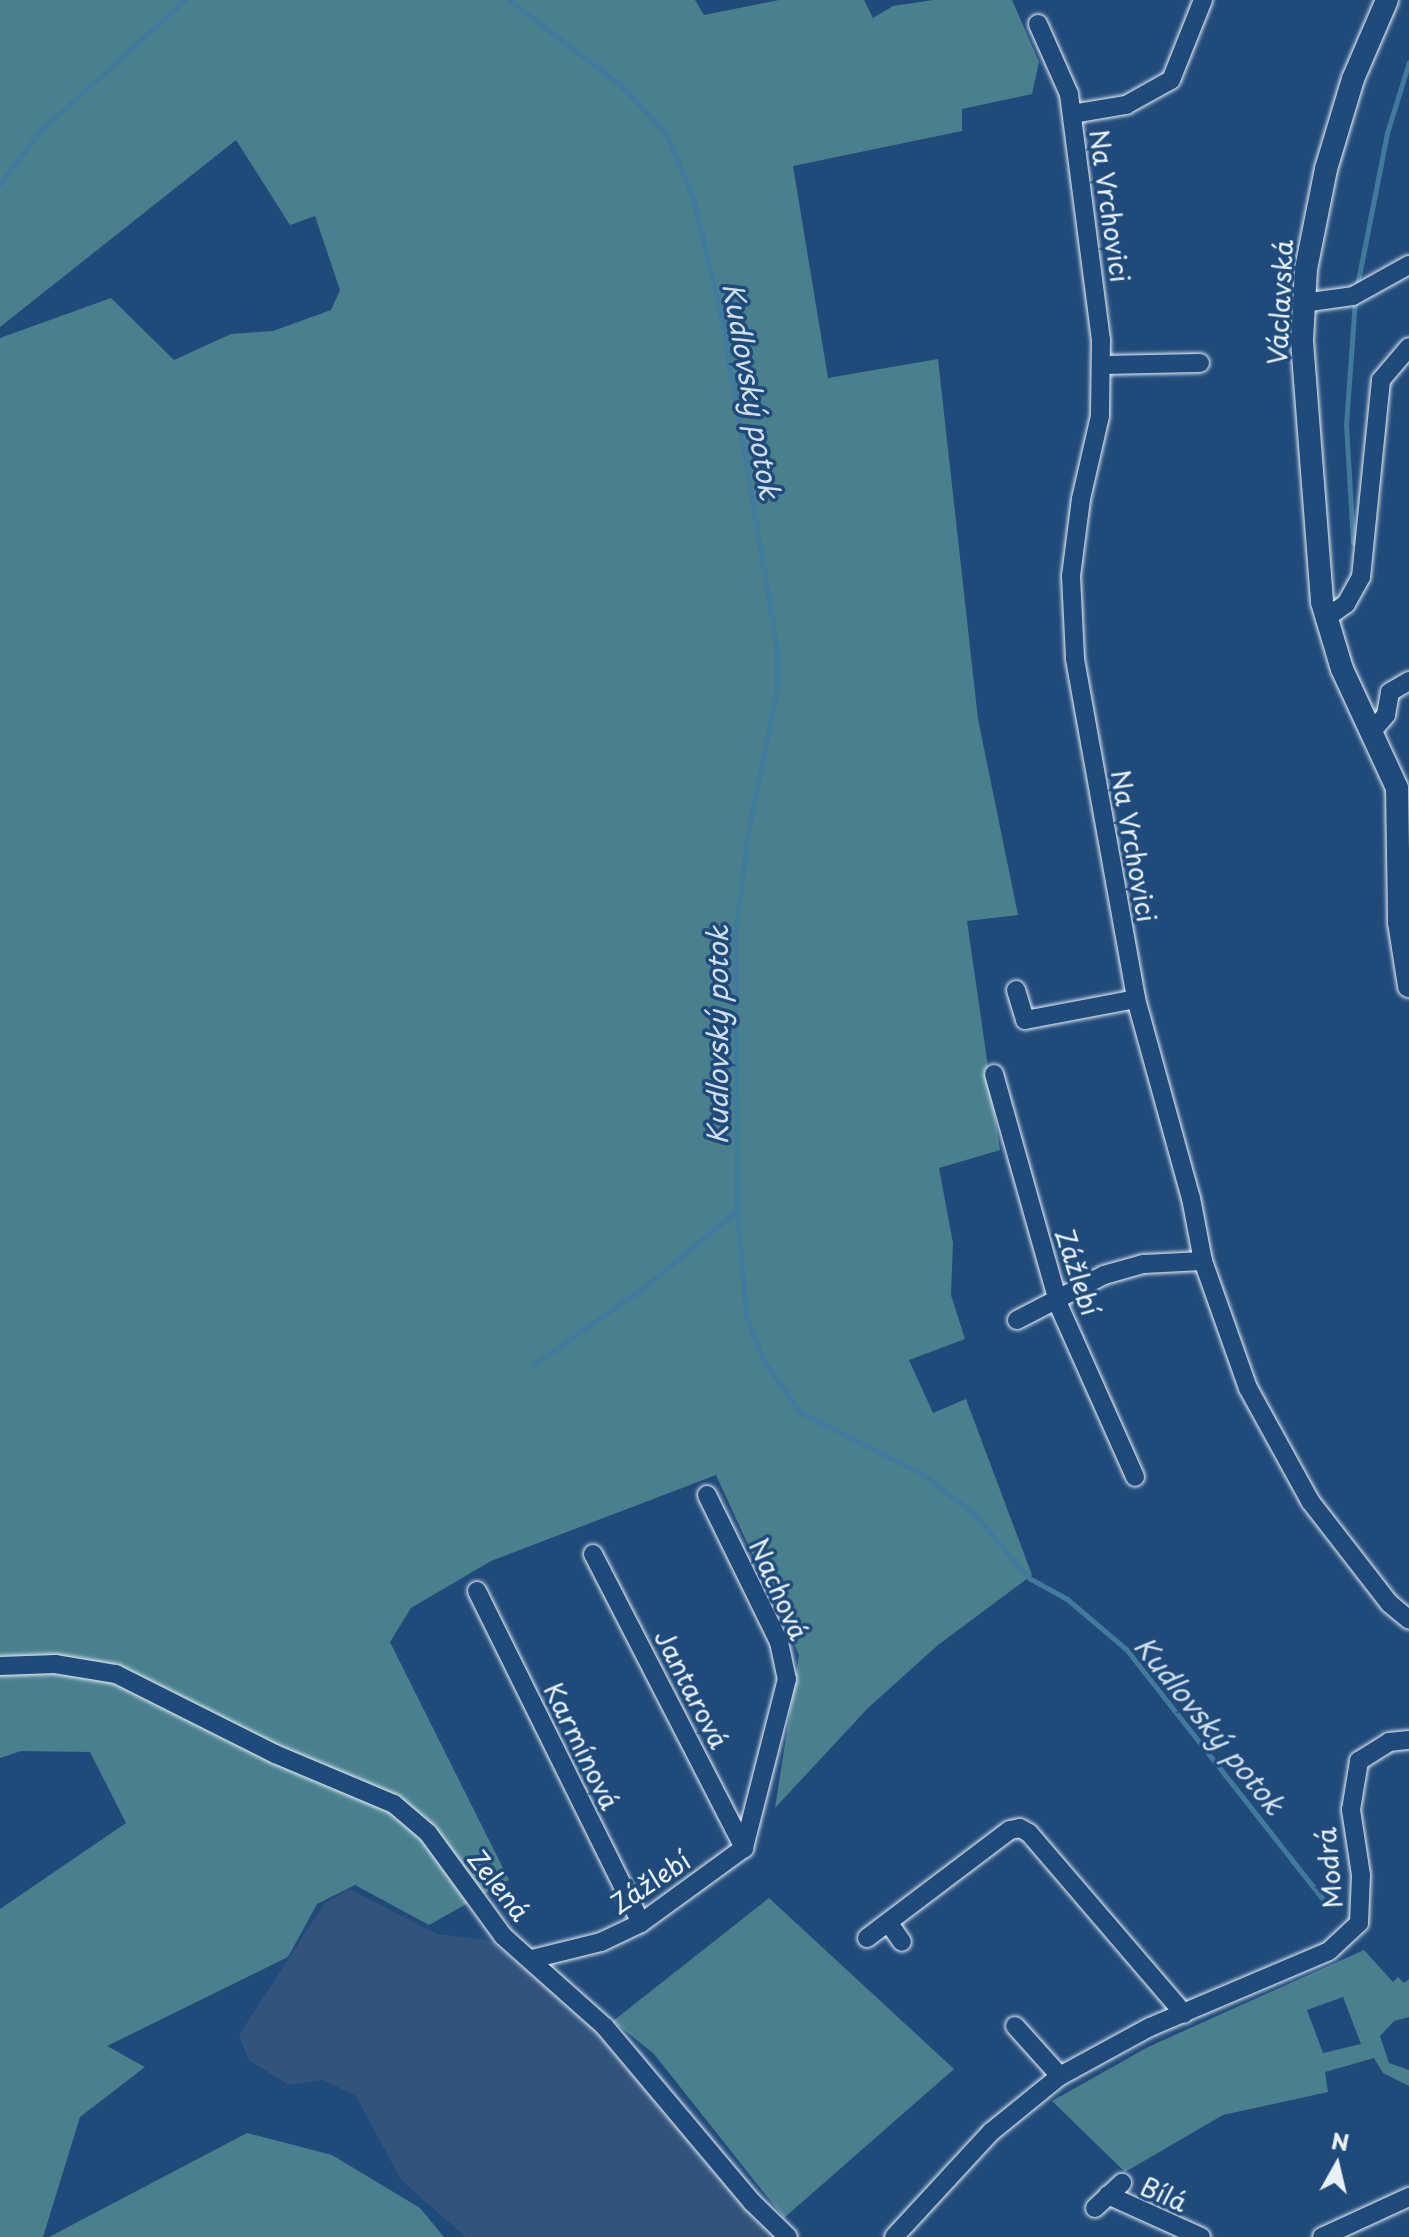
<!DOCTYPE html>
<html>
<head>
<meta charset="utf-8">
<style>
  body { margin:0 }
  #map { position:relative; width:1409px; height:2237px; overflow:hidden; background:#1f4a7a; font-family:"Playpen Sans",sans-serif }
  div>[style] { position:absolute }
  .built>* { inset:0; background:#32547c }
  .green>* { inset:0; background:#4a808e }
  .stream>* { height:5px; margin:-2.5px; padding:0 2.5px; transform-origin:2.5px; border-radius:2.5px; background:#427a9d }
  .roads { filter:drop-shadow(0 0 2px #e8f1f8) drop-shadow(0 0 2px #e8f1f8) }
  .minor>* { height:18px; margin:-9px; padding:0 9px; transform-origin:9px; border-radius:9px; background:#1f4a7a }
  .tertiary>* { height:22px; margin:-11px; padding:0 11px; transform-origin:11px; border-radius:11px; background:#1f4a7a }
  span { translate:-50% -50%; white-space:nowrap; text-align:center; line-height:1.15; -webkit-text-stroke:7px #1f4a7a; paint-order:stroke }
  .street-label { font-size:26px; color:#e8f1f8 }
  .water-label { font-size:28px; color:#cfdfea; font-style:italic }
  .north { position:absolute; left:1297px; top:2125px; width:80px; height:80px; -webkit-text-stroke:6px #1f4a7a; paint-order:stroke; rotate:8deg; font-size:22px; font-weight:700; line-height:32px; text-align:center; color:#e8f1f8 }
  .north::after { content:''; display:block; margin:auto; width:28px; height:36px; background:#e8f1f8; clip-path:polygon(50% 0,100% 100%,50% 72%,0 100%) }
</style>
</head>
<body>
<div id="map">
  <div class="built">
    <i style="clip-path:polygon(349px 1889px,437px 1934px,489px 1940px,590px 2020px,776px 2237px,466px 2237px,401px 2180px,356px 2096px,323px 2080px,288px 2085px,248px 2059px,239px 2035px,324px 1904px)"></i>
  </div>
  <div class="green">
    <i style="clip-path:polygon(0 0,695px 0,704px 15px,779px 0,864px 0,873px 18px,893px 6px,933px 0,1012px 0,1039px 62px,1032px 94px,962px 109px,962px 131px,793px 166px,828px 378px,938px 359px,978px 719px,1018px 915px,967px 921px,1000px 1150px,939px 1168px,953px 1243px,951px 1295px,965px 1339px,909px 1360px,933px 1413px,966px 1399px,1032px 1575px,938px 1645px,868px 1708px,775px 1808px,799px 1655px,716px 1475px,491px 1561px,411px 1608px,390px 1642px,509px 1880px,429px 1925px,355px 1885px,317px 1904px,288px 1957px,107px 2046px,145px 2067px,80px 2117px,43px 2237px,0 2237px,0 1909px,126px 1823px,90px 1752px,21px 1751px,0 1758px,0 338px,111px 298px,174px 360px,231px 334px,273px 331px,331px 310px,340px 290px,315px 216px,290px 225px,236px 140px,0 327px)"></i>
    <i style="clip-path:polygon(769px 1898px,954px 2069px,784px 2218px,654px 2054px,613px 2021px)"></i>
    <i style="clip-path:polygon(evenodd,1364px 1950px,1393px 1982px,1398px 1977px,1404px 1983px,1409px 1979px,1409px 2017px,1394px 2021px,1380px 2036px,1389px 2063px,1409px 2070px,1409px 2086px,1383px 2073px,1374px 2058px,1325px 2072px,1328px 2092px,1223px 2115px,1125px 2172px,1052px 2101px,1148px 2047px,1364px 1950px,1343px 1997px,1361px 2044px,1323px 2053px,1307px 2010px,1343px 1997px)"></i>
    <i style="clip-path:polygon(247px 2133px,332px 2155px,420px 2208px,444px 2237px,49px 2237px)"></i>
  </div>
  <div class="stream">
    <i style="left:509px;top:0;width:138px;rotate:37.4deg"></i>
    <i style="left:619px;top:84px;width:68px;rotate:46.2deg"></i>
    <i style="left:666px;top:133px;width:70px;rotate:67.4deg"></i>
    <i style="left:693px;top:198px;width:125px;rotate:76.6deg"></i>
    <i style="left:722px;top:320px;width:334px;rotate:80.5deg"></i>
    <i style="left:777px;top:649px;width:40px;rotate:90deg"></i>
    <i style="left:777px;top:689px;width:141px;rotate:101.5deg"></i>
    <i style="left:749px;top:827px;width:109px;rotate:97.4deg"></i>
    <i style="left:735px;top:935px;width:276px;rotate:89.6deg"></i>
    <i style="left:737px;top:1211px;width:105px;rotate:85.1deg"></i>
    <i style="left:746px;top:1316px;width:48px;rotate:68.2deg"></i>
    <i style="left:764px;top:1361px;width:62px;rotate:54.8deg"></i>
    <i style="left:800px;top:1412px;width:139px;rotate:26.9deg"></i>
    <i style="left:924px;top:1475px;width:63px;rotate:38deg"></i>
    <i style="left:974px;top:1514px;width:84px;rotate:49.3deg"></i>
    <i style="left:1029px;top:1578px;width:43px;rotate:28.9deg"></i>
    <i style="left:1067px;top:1599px;width:77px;rotate:40.3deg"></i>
    <i style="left:1126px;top:1649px;width:325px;rotate:51.8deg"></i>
    <i style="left:0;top:184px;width:68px;rotate:-52.8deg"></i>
    <i style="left:41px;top:130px;width:194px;rotate:-42.1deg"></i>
    <i style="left:1357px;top:286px;width:156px;rotate:-78.9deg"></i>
    <i style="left:1387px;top:133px;width:74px;rotate:-72.8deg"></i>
    <i style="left:1353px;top:542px;width:117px;rotate:-93.4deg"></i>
    <i style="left:1346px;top:425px;width:125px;rotate:-85.9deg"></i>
    <i style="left:533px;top:1365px;width:134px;rotate:-35deg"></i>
    <i style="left:643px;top:1288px;width:121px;rotate:-39.6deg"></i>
  </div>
  <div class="roads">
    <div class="minor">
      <i style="left:1038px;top:24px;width:77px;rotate:66.1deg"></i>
      <i style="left:1069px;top:94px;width:248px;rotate:82.6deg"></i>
      <i style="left:1101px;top:340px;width:76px;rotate:90.8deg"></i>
      <i style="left:1100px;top:416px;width:85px;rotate:102.9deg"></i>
      <i style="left:1081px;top:499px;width:78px;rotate:97.4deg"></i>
      <i style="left:1071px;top:576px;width:83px;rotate:87.2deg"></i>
      <i style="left:1075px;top:659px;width:345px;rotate:79.8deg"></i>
      <i style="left:1136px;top:999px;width:206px;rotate:74.6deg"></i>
      <i style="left:1191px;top:1198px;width:64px;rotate:79.2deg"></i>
      <i style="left:1203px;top:1261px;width:135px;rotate:70.5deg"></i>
      <i style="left:1248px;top:1388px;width:129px;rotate:61.2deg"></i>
      <i style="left:1310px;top:1501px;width:129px;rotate:52.2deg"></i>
      <i style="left:1389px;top:1603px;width:26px;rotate:40deg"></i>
      <i style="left:1072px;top:114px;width:55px;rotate:-9.5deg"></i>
      <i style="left:1126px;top:105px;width:51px;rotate:-29.1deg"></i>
      <i style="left:1171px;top:80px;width:86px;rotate:-68.2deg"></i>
      <i style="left:1303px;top:303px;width:50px;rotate:-8deg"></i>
      <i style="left:1353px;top:296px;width:64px;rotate:-29deg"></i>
      <i style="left:1101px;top:365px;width:99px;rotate:-1.2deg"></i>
      <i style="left:1325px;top:619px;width:26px;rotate:-36deg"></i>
      <i style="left:1346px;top:604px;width:31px;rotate:-61deg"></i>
      <i style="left:1361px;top:577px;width:198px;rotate:-84.2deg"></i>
      <i style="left:1381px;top:380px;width:43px;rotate:-49.7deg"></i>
      <i style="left:1373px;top:730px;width:20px;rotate:-49deg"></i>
      <i style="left:1386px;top:715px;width:23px;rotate:-80deg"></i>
      <i style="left:1390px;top:692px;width:22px;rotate:-30deg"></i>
      <i style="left:1016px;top:990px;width:31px;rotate:73deg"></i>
      <i style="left:1025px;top:1020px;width:113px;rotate:-10.7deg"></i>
      <i style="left:994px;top:1074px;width:241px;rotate:74.3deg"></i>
      <i style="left:1059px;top:1306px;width:187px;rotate:66deg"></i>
      <i style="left:1017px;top:1320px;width:98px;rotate:-27.3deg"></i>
      <i style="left:1104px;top:1275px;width:41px;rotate:-15.8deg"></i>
      <i style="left:1143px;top:1264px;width:60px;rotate:-2.9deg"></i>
      <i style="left:707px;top:1495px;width:164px;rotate:63.9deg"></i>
      <i style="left:779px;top:1642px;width:38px;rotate:78deg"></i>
      <i style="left:787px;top:1679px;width:174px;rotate:104.3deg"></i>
      <i style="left:593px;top:1554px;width:331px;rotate:62.8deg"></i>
      <i style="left:477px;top:1591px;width:370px;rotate:63.7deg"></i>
      <i style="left:0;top:1666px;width:55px;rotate:-2.1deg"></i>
      <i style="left:55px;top:1664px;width:62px;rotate:9.3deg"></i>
      <i style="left:116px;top:1674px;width:178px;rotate:26.7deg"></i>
      <i style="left:275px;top:1754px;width:129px;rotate:22.8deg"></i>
      <i style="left:394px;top:1804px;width:45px;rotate:40.5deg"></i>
      <i style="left:428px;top:1833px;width:127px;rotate:53.9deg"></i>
      <i style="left:503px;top:1936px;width:137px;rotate:41.7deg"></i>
      <i style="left:605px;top:2027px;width:229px;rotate:50deg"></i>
      <i style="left:752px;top:2202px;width:50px;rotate:44.2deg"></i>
      <i style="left:888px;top:1922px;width:24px;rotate:55deg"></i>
      <i style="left:867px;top:1938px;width:179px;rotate:-37.1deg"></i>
      <i style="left:1010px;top:1830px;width:10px;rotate:-11deg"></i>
      <i style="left:1020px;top:1828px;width:10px;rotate:29deg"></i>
      <i style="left:1029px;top:1833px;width:238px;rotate:49.4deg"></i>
      <i style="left:532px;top:1959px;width:71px;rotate:-13.8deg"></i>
      <i style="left:601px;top:1942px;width:44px;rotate:-25.4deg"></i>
      <i style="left:641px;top:1923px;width:127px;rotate:-36.1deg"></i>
      <i style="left:1015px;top:2026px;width:67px;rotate:48deg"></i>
      <i style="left:1108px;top:2195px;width:102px;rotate:24.3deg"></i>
      <i style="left:1095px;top:2208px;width:37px;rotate:-43deg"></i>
      <i style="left:894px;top:2237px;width:143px;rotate:-47.3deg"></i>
      <i style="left:991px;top:2132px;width:89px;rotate:-39.1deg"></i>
      <i style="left:1060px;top:2076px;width:102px;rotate:-28.6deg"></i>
      <i style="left:1150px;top:2027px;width:194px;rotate:-23deg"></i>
      <i style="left:1329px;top:1951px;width:41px;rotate:-43deg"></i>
      <i style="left:1359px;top:1923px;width:48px;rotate:-87.6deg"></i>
      <i style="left:1361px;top:1875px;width:66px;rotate:-98.7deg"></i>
      <i style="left:1351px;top:1810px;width:50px;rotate:-80.7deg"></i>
      <i style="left:1359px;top:1761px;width:36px;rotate:-32deg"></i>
      <i style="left:1389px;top:1742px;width:20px;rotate:-6deg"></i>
      <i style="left:1322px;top:2237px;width:96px;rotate:-24.7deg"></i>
    </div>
    <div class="tertiary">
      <i style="left:1387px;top:0;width:86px;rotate:113.3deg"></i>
      <i style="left:1353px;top:79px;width:94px;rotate:106.7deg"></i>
      <i style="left:1326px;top:169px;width:102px;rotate:101.3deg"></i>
      <i style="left:1306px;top:269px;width:72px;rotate:93.2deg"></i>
      <i style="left:1302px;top:341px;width:262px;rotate:85.6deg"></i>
      <i style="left:1322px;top:602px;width:70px;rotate:73.4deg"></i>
      <i style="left:1342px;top:669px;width:131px;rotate:65.2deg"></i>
      <i style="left:1397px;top:788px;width:134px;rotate:89.1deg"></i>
      <i style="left:1399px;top:922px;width:65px;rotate:81.1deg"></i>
    </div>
  </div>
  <div class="street-label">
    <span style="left:1110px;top:206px;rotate:82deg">Na Vrchovici</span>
    <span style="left:1280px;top:302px;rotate:-87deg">Václavská</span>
    <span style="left:1134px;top:846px;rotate:80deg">Na Vrchovici</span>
    <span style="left:1078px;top:1272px;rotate:72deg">Zážlebí</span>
    <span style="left:779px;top:1589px;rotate:66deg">Nachová</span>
    <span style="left:692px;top:1689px;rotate:63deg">Jantarová</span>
    <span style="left:582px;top:1746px;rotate:64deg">Karmínová</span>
    <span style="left:1329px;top:1868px;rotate:-95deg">Modrá</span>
    <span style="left:650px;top:1882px;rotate:-34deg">Zážlebí</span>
    <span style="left:499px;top:1885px;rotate:52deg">Zelená</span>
    <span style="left:1164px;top:2194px;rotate:24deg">Bílá</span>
  </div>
  <div class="water-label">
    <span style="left:752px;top:391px;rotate:80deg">Kudlovský potok</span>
    <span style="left:717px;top:1035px;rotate:-90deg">Kudlovský potok</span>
    <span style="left:1210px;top:1725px;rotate:51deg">Kudlovský potok</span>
  </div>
  <div class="north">N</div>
</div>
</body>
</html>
